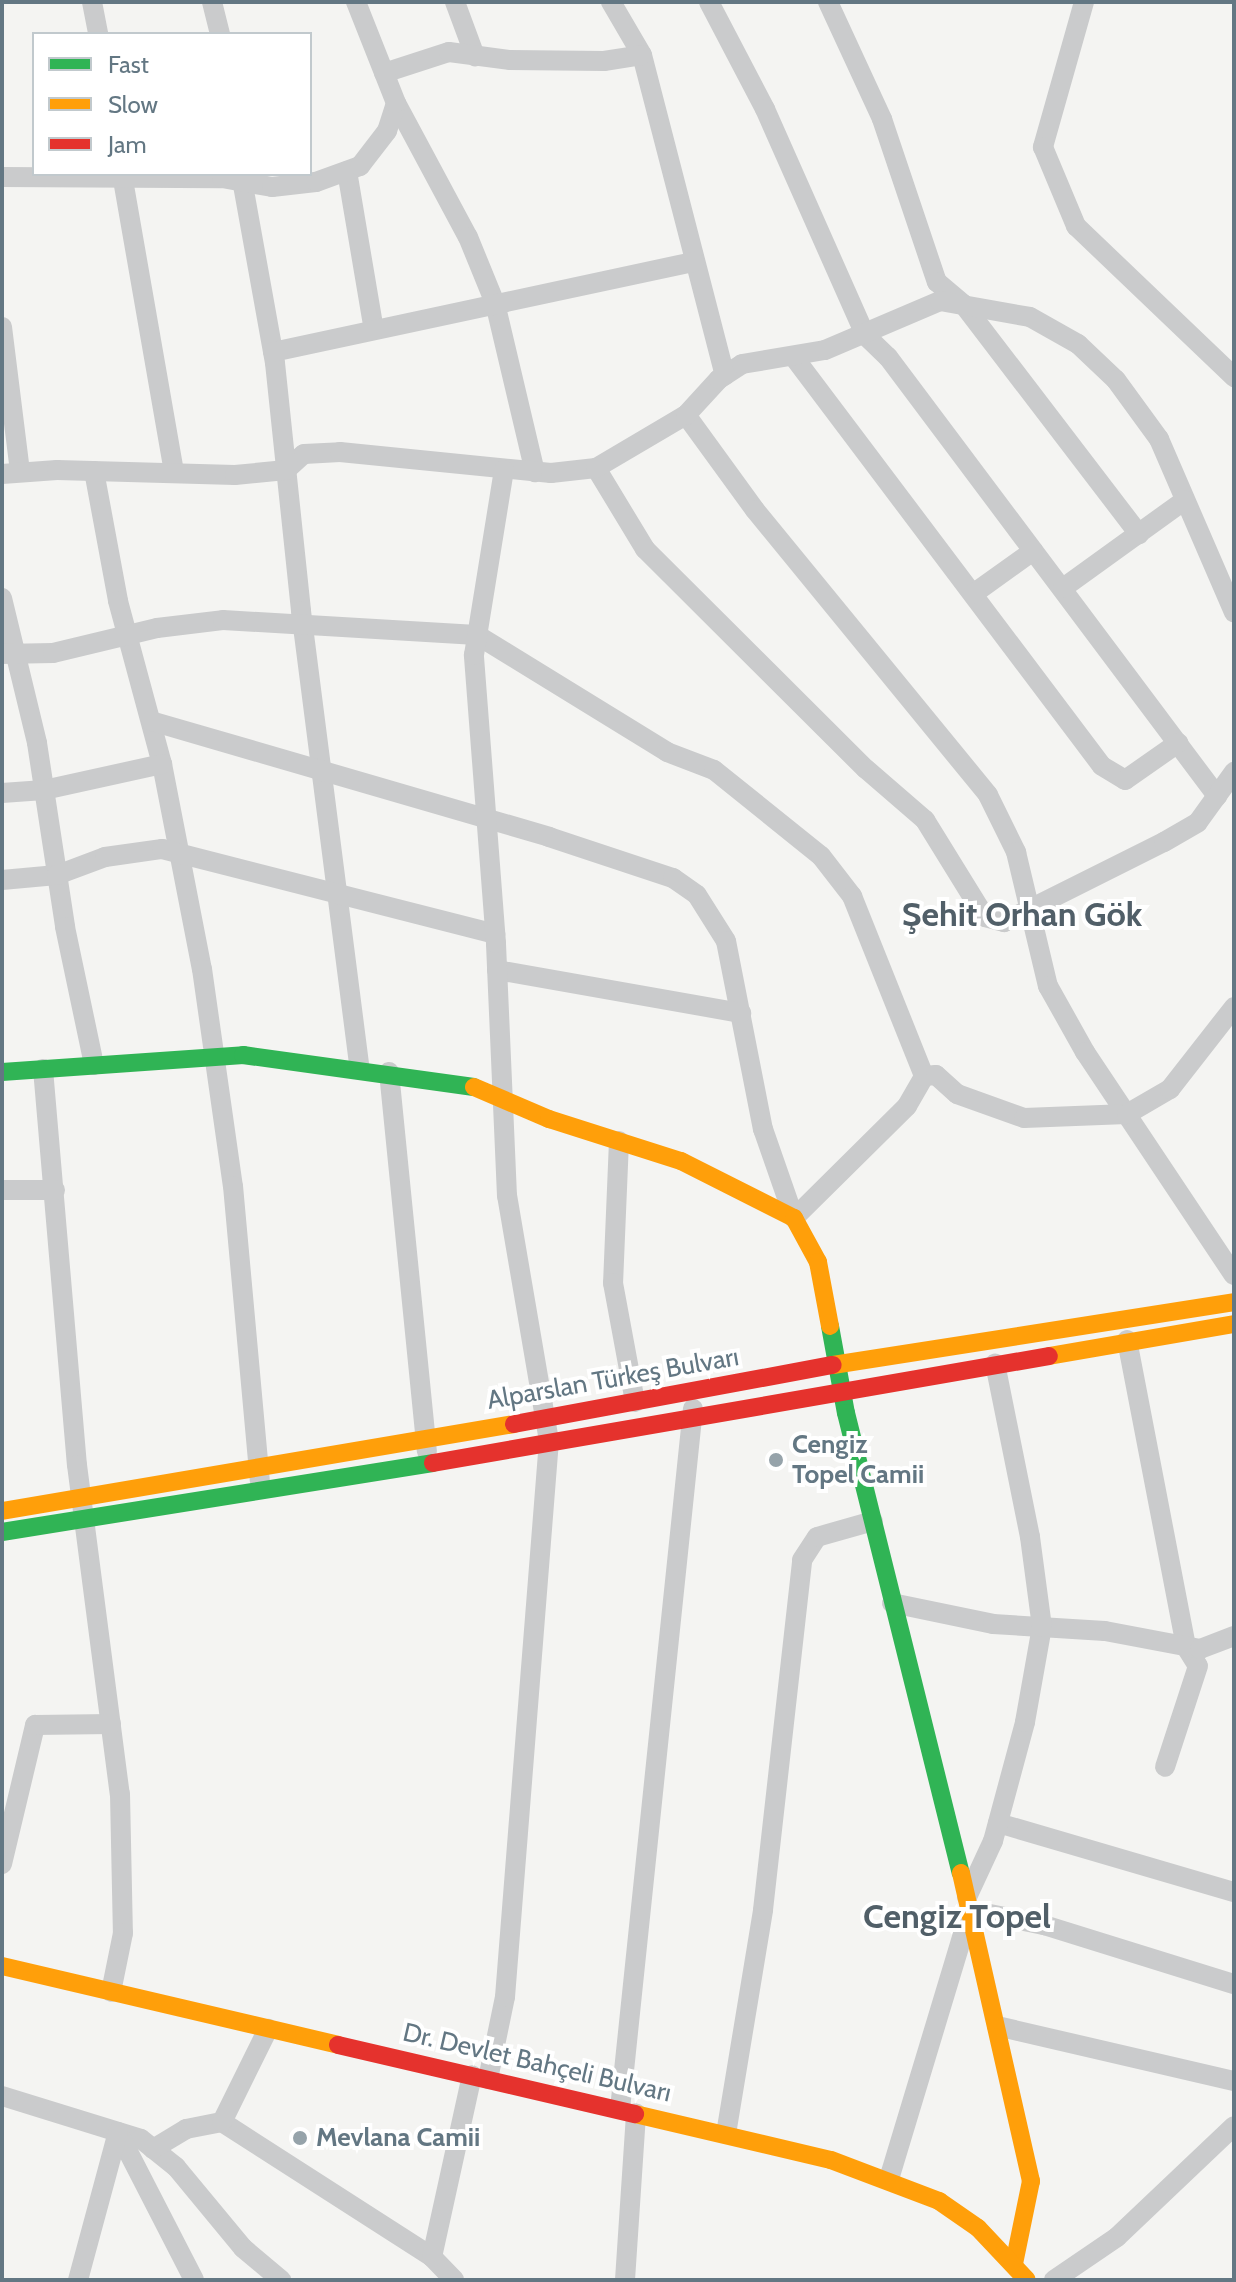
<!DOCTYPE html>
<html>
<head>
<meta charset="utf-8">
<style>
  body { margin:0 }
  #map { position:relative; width:1236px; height:2282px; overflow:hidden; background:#f4f4f2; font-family:Cabin,sans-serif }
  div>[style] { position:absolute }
  .street>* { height:20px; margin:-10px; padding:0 10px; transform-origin:10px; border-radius:10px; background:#cacbcc }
  .fast>* { height:18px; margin:-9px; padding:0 9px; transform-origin:9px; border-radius:9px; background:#30b455 }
  .slow>* { height:18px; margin:-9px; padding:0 9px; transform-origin:9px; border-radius:9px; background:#ff9f0a }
  .jam>* { height:18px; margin:-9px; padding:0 9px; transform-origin:9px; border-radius:9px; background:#e5322d }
  .dots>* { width:22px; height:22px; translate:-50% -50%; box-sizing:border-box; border:4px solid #fff; border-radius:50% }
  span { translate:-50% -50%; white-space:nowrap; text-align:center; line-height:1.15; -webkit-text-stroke:8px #fff; paint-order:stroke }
  .street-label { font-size:26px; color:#637783 }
  .poi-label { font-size:26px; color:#637783; font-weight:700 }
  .left { translate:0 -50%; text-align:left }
  .district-label { font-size:34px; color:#515f68; font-weight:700 }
  .frame { position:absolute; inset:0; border:4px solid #637783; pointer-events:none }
  .legend { position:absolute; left:32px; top:32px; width:280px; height:144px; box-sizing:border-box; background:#fff; border:2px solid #c1c9cd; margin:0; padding:10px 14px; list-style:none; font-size:24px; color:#637783 }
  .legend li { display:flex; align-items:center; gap:16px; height:40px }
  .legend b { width:40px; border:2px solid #c1c9cd }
</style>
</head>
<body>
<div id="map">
  <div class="street">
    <i style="left:92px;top:2px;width:33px;rotate:79deg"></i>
    <i style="left:212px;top:2px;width:33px;rotate:76deg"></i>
    <i style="left:455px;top:2px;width:58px;rotate:69.7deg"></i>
    <i style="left:611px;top:2px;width:61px;rotate:59.7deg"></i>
    <i style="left:642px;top:55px;width:331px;rotate:75.5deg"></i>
    <i style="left:709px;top:2px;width:121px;rotate:62.4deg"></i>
    <i style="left:765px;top:109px;width:247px;rotate:66.1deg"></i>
    <i style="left:865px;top:335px;width:32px;rotate:44deg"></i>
    <i style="left:888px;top:357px;width:549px;rotate:53.15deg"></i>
    <i style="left:828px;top:2px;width:129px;rotate:65.2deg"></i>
    <i style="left:882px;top:119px;width:172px;rotate:71.4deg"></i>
    <i style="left:937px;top:282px;width:34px;rotate:40deg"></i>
    <i style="left:963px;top:304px;width:290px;rotate:52.6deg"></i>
    <i style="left:1084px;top:2px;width:151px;rotate:105.8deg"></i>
    <i style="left:1043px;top:147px;width:86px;rotate:67.3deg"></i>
    <i style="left:1076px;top:226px;width:219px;rotate:43.7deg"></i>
    <i style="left:384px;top:73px;width:68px;rotate:-17.9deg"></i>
    <i style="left:449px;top:52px;width:62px;rotate:7.5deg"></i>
    <i style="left:510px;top:60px;width:94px;rotate:0.6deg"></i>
    <i style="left:604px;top:61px;width:38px;rotate:-9deg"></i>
    <i style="left:396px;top:103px;width:152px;rotate:61.8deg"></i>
    <i style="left:468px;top:237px;width:71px;rotate:67.8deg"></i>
    <i style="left:495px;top:303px;width:174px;rotate:76.7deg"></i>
    <i style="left:347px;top:171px;width:161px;rotate:80.4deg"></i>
    <i style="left:122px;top:174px;width:303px;rotate:80.1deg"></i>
    <i style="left:241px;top:174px;width:192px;rotate:79.8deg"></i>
    <i style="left:275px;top:363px;width:249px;rotate:84deg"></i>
    <i style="left:301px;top:611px;width:462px;rotate:82.7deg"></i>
    <i style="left:2px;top:177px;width:220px;rotate:0.3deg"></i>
    <i style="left:222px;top:178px;width:51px;rotate:10.2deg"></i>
    <i style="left:272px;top:187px;width:44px;rotate:-6.5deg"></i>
    <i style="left:316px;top:182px;width:47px;rotate:-20deg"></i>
    <i style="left:360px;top:166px;width:44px;rotate:-52.4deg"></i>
    <i style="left:387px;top:131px;width:29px;rotate:-72deg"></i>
    <i style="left:396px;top:103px;width:109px;rotate:-111.6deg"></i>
    <i style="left:2px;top:327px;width:146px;rotate:82.9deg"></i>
    <i style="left:273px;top:352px;width:431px;rotate:-12.1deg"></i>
    <i style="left:793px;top:356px;width:513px;rotate:53deg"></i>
    <i style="left:1102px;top:766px;width:27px;rotate:31deg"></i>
    <i style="left:1125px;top:780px;width:65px;rotate:-34.9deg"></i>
    <i style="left:686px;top:415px;width:117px;rotate:54deg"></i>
    <i style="left:755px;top:510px;width:368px;rotate:50.7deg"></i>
    <i style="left:988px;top:795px;width:64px;rotate:63.8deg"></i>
    <i style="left:1016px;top:852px;width:138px;rotate:76.6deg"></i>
    <i style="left:1048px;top:986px;width:76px;rotate:60.7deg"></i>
    <i style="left:1085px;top:1052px;width:268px;rotate:56.3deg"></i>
    <i style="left:596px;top:468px;width:95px;rotate:58.8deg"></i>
    <i style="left:645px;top:549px;width:312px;rotate:44.9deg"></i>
    <i style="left:866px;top:769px;width:78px;rotate:40.8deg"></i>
    <i style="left:925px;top:820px;width:114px;rotate:58.3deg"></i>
    <i style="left:985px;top:917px;width:20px;rotate:15deg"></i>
    <i style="left:1004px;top:922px;width:179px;rotate:-26.6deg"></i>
    <i style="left:1164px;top:842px;width:39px;rotate:-30deg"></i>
    <i style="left:1198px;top:822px;width:62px;rotate:-54.2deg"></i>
    <i style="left:94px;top:471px;width:132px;rotate:79.5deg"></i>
    <i style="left:118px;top:601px;width:169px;rotate:74.9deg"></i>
    <i style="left:162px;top:764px;width:209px;rotate:79deg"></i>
    <i style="left:202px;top:969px;width:219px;rotate:81.9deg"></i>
    <i style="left:233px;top:1186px;width:296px;rotate:84.8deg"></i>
    <i style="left:2px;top:474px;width:55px;rotate:-4.2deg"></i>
    <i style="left:57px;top:470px;width:178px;rotate:1.6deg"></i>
    <i style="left:235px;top:475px;width:51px;rotate:-5.6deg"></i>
    <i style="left:286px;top:470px;width:24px;rotate:-42deg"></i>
    <i style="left:304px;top:454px;width:36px;rotate:-3deg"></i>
    <i style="left:340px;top:452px;width:212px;rotate:5.7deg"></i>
    <i style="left:551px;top:473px;width:45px;rotate:-6.3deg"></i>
    <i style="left:596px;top:468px;width:104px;rotate:-30.5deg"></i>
    <i style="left:686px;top:415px;width:49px;rotate:-47.5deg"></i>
    <i style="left:719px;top:379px;width:27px;rotate:-33deg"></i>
    <i style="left:742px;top:364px;width:84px;rotate:-9.6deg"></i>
    <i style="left:825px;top:350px;width:125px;rotate:-23.1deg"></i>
    <i style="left:940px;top:301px;width:91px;rotate:10.1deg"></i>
    <i style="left:1030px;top:317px;width:55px;rotate:29.4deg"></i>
    <i style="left:1078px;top:344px;width:52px;rotate:43.5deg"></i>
    <i style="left:1116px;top:380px;width:73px;rotate:53.9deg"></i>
    <i style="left:1159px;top:439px;width:189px;rotate:66.6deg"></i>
    <i style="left:1063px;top:588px;width:150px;rotate:-35.8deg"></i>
    <i style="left:973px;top:594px;width:74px;rotate:-35.6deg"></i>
    <i style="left:2px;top:598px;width:149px;rotate:76.4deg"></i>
    <i style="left:37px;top:743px;width:186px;rotate:81.3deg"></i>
    <i style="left:65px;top:927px;width:141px;rotate:78.1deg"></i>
    <i style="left:2px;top:654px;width:51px;rotate:-1.1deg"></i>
    <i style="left:53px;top:653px;width:107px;rotate:-13.5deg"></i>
    <i style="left:157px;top:628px;width:66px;rotate:-6.9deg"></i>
    <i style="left:223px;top:620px;width:254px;rotate:3.4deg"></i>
    <i style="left:477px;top:635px;width:223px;rotate:31.6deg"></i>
    <i style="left:667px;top:752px;width:50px;rotate:21deg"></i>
    <i style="left:714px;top:770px;width:137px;rotate:38.8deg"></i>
    <i style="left:821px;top:856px;width:51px;rotate:52.2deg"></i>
    <i style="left:852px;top:896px;width:194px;rotate:68.2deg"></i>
    <i style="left:151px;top:721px;width:415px;rotate:16.2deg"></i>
    <i style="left:549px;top:837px;width:131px;rotate:18.3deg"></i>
    <i style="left:673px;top:878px;width:29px;rotate:35deg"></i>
    <i style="left:697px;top:895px;width:54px;rotate:57.8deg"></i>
    <i style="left:726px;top:941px;width:192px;rotate:78.9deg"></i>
    <i style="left:763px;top:1129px;width:94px;rotate:70.8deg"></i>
    <i style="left:794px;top:1218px;width:159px;rotate:-44.7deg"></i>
    <i style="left:907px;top:1106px;width:34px;rotate:-60deg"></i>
    <i style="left:924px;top:1076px;width:12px;rotate:-5deg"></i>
    <i style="left:936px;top:1075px;width:28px;rotate:42deg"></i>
    <i style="left:957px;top:1094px;width:71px;rotate:19.7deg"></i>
    <i style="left:1024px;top:1118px;width:103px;rotate:-2.2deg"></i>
    <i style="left:1127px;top:1114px;width:50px;rotate:-30.2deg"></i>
    <i style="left:1170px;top:1089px;width:104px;rotate:-52deg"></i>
    <i style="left:2px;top:793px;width:42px;rotate:-4.1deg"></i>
    <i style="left:44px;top:790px;width:121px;rotate:-12.4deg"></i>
    <i style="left:2px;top:880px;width:55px;rotate:-5.2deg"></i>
    <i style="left:57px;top:875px;width:51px;rotate:-20.6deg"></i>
    <i style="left:105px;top:857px;width:58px;rotate:-8deg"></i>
    <i style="left:162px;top:849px;width:344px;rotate:14.3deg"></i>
    <i style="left:497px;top:970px;width:248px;rotate:10deg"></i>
    <i style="left:43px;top:1069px;width:397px;rotate:85.1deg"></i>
    <i style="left:77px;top:1465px;width:332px;rotate:82.6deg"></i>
    <i style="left:120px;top:1794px;width:139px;rotate:88.8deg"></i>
    <i style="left:123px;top:1933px;width:60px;rotate:101.5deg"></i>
    <i style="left:389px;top:1072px;width:381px;rotate:84.3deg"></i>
    <i style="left:619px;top:1141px;width:142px;rotate:92.4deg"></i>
    <i style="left:613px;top:1283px;width:121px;rotate:79.5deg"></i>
    <i style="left:2px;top:1190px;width:53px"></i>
    <i style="left:1127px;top:1340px;width:313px;rotate:79.1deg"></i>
    <i style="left:1186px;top:1647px;width:22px;rotate:58deg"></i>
    <i style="left:1198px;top:1666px;width:106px;rotate:108.1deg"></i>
    <i style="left:892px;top:1603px;width:103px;rotate:11.7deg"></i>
    <i style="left:993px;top:1624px;width:112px;rotate:3.6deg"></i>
    <i style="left:1105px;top:1631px;width:97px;rotate:10.7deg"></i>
    <i style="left:1200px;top:1649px;width:36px;rotate:-21deg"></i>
    <i style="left:998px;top:1823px;width:246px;rotate:16.3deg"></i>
    <i style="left:2px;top:1864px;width:143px;rotate:-76.6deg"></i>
    <i style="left:35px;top:1725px;width:76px;rotate:-0.8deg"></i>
    <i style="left:967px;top:1897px;width:62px;rotate:-65.1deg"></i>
    <i style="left:993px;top:1841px;width:123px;rotate:-74.9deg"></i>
    <i style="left:1025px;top:1722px;width:97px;rotate:-79.9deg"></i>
    <i style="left:1042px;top:1627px;width:91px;rotate:-97.6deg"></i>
    <i style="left:1030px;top:1537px;width:177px;rotate:-101.4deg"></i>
    <i style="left:997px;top:2026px;width:243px;rotate:13.1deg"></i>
    <i style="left:488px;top:2079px;width:84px;rotate:-78.3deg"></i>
    <i style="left:505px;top:1997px;width:558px;rotate:-85.48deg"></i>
    <i style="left:549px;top:1441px;width:249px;rotate:-99.7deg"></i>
    <i style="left:507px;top:1196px;width:253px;rotate:-92.5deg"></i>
    <i style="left:496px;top:943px;width:289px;rotate:-94.4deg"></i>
    <i style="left:474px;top:655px;width:187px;rotate:-80.8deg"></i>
    <i style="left:2px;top:2096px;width:145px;rotate:17.2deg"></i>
    <i style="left:141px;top:2139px;width:45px;rotate:38.7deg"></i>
    <i style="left:176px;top:2167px;width:105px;rotate:50.4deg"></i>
    <i style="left:243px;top:2248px;width:50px;rotate:40.1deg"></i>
    <i style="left:620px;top:2109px;width:704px;rotate:-84.05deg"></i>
    <i style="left:222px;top:2122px;width:250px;rotate:32.7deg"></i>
    <i style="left:432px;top:2257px;width:32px;rotate:46deg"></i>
    <i style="left:118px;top:2132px;width:166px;rotate:62.8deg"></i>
    <i style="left:726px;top:2134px;width:227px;rotate:-80.6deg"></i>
    <i style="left:763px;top:1910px;width:352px;rotate:-83.6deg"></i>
    <i style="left:802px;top:1560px;width:27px;rotate:-57deg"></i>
    <i style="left:817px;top:1537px;width:58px;rotate:-15.9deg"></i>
    <i style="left:153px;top:2149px;width:39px;rotate:-31deg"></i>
    <i style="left:186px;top:2129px;width:37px;rotate:-11deg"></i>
    <i style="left:222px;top:2122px;width:104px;rotate:-63.7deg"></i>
    <i style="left:889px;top:2179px;width:281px;rotate:-73.2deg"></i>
    <i style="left:970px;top:1910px;width:76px;rotate:11.5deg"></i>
    <i style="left:1044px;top:1925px;width:199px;rotate:17.3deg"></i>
    <i style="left:432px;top:2257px;width:186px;rotate:-77.6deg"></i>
    <i style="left:78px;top:2280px;width:153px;rotate:-74.9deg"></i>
    <i style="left:625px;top:2280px;width:167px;rotate:-86.2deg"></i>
    <i style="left:1054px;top:2280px;width:76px;rotate:-34.3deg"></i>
    <i style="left:1117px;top:2237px;width:161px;rotate:-43.5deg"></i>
  </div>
  <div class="fast">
    <i style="left:2px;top:1072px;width:242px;rotate:-4deg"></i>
    <i style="left:243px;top:1055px;width:233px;rotate:7.9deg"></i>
    <i style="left:830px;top:1326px;width:88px;rotate:79.6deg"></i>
    <i style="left:846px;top:1413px;width:474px;rotate:76deg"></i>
    <i style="left:2px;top:1532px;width:436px;rotate:-9.1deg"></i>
  </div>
  <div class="slow">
    <i style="left:474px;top:1087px;width:82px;rotate:23.1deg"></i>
    <i style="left:549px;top:1119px;width:139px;rotate:17.7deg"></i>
    <i style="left:681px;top:1161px;width:127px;rotate:26.8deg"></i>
    <i style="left:794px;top:1218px;width:50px;rotate:61.4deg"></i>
    <i style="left:818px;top:1262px;width:65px;rotate:79.4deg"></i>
    <i style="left:1049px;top:1356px;width:188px;rotate:-9.8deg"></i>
    <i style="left:833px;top:1365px;width:406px;rotate:-8.9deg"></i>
    <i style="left:2px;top:1511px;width:519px;rotate:-9.64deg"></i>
    <i style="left:961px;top:1873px;width:316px;rotate:77.2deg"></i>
    <i style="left:1031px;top:2181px;width:85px;rotate:101.6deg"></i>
    <i style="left:2px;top:1966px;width:345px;rotate:13.2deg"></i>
    <i style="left:635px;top:2114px;width:201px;rotate:13.2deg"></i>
    <i style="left:831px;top:2160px;width:116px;rotate:20.8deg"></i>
    <i style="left:939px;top:2201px;width:47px;rotate:34.7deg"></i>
    <i style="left:978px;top:2228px;width:71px;rotate:46.7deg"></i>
  </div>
  <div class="jam">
    <i style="left:514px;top:1424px;width:324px;rotate:-10.5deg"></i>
    <i style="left:433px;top:1463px;width:625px;rotate:-9.85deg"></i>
    <i style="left:338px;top:2045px;width:305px;rotate:13.1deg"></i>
  </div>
  <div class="dots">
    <i style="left:776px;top:1460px;background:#96a3aa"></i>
    <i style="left:300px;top:2138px;background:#96a3aa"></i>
  </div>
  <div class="street-label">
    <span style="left:613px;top:1379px;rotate:-10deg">Alparslan Türkeş Bulvarı</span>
    <span style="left:537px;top:2063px;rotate:13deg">Dr. Devlet Bahçeli Bulvarı</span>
  </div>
  <div class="poi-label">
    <span class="left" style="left:792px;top:1460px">Cengiz<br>Topel Camii</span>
    <span class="left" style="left:316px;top:2138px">Mevlana Camii</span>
  </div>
  <div class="district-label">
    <span style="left:1022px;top:915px">Şehit Orhan Gök</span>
    <span style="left:957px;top:1917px">Cengiz Topel</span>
  </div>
  <div class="frame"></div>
  <ul class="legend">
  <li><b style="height:10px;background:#30b455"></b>Fast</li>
  <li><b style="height:10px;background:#ff9f0a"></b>Slow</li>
  <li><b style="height:10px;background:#e5322d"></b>Jam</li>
  </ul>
</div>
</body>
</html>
